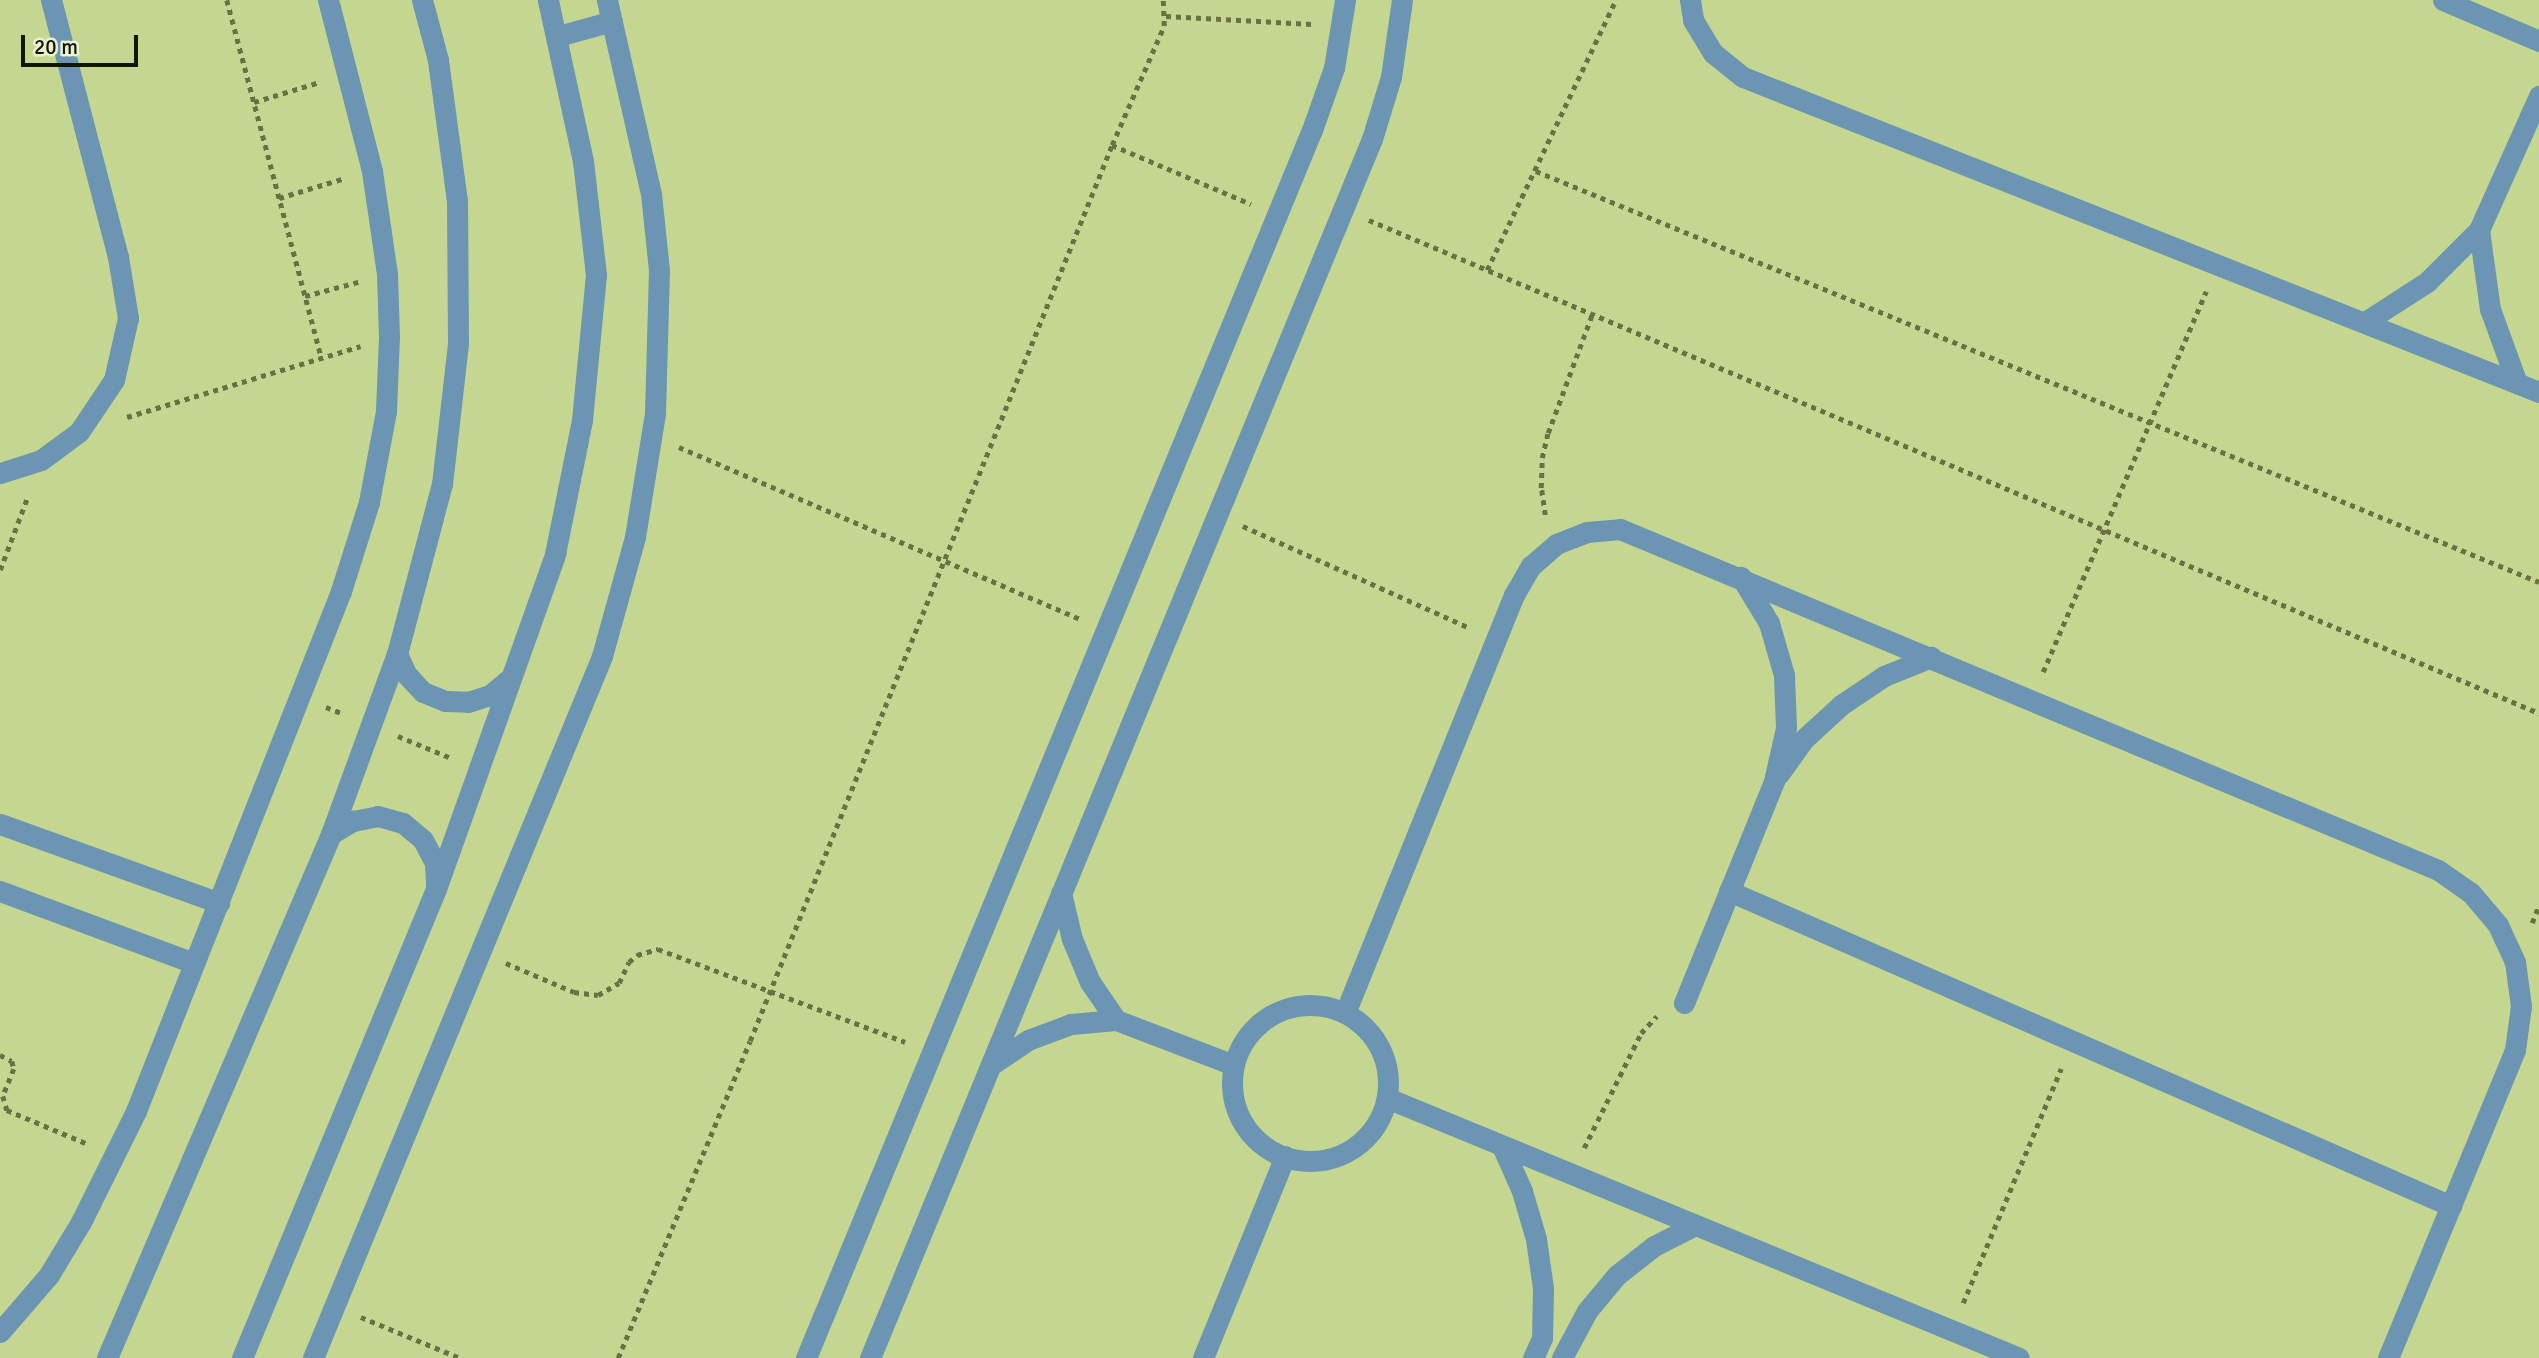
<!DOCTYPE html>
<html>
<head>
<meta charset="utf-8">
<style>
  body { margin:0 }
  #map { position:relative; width:2539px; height:1358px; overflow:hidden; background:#c5d691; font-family:Signika,sans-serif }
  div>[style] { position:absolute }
  .path>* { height:4.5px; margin-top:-2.25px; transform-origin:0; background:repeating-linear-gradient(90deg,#677145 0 5px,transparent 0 10px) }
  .minor>* { height:21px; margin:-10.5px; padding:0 10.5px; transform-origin:10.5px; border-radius:10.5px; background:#6b95b2 }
  .minor>.ring { margin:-10.5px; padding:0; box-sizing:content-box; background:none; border:21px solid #6b95b2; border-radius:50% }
  span { translate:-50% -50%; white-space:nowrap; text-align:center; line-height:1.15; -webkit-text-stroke:5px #e9f2d0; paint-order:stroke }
  .scale { position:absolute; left:21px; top:35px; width:117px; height:32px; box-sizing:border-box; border:4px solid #111600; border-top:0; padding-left:9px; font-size:21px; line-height:24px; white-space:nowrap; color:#111600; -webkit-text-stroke:5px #e9f2d0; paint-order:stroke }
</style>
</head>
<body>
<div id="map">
  <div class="path">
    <i style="left:227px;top:0;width:369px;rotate:75.2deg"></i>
    <i style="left:1166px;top:16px;width:146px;rotate:3.1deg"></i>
    <i style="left:254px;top:102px;width:69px;rotate:-16.9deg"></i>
    <i style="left:1112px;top:145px;width:151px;rotate:23deg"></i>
    <i style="left:1536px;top:171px;width:1084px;rotate:22.28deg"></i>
    <i style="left:279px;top:198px;width:66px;rotate:-16.8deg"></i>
    <i style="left:1369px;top:220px;width:1270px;rotate:22.85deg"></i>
    <i style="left:1487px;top:270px;width:299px;rotate:-64.5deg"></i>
    <i style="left:305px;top:296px;width:55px;rotate:-14.8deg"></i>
    <i style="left:127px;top:417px;width:244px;rotate:-16.9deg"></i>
    <i style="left:679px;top:447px;width:436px;rotate:23.2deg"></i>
    <i style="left:1545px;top:515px;width:27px;rotate:-98deg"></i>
    <i style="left:1541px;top:488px;width:30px;rotate:-88deg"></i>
    <i style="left:1542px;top:458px;width:26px;rotate:-77deg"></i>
    <i style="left:1548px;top:433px;width:126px;rotate:-69.6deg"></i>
    <i style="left:1243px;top:526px;width:247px;rotate:24.2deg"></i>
    <i style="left:0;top:570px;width:79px;rotate:-69.3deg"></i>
    <i style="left:2043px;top:672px;width:414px;rotate:-66.8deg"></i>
    <i style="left:326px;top:707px;width:19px;rotate:21deg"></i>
    <i style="left:398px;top:736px;width:57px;rotate:22.5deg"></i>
    <i style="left:2532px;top:923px;width:19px;rotate:-69deg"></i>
    <i style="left:506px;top:963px;width:74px;rotate:23.1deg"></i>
    <i style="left:574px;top:992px;width:24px;rotate:7deg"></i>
    <i style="left:598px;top:995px;width:24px;rotate:-30deg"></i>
    <i style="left:619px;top:983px;width:23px;rotate:-65deg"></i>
    <i style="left:629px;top:962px;width:11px;rotate:-41deg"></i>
    <i style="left:637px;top:955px;width:22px;rotate:-16deg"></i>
    <i style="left:658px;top:949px;width:264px;rotate:20.6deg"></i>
    <i style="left:0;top:1055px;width:13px;rotate:27deg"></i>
    <i style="left:12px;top:1061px;width:8px;rotate:76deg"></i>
    <i style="left:14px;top:1069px;width:29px;rotate:112deg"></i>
    <i style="left:3px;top:1096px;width:15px;rotate:74deg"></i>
    <i style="left:7px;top:1110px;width:88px;rotate:22.8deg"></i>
    <i style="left:1584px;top:1148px;width:128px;rotate:-63.6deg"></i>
    <i style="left:1641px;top:1033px;width:23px;rotate:-47deg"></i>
    <i style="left:1963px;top:1303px;width:254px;rotate:-67.3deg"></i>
    <i style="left:361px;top:1317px;width:107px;rotate:22.5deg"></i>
    <i style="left:618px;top:1358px;width:343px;rotate:-67.4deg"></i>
    <i style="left:750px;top:1041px;width:966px;rotate:-68deg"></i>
    <i style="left:1112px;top:145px;width:130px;rotate:-66.4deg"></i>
    <i style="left:1164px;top:26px;width:26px;rotate:-92deg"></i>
  </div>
  <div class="minor">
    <i style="left:1690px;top:0;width:20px;rotate:81deg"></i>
    <i style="left:1693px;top:20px;width:39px;rotate:59deg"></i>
    <i style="left:1713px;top:53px;width:38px;rotate:39deg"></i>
    <i style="left:1743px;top:77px;width:856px;rotate:21.59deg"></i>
    <i style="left:2443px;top:0;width:104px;rotate:23.1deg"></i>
    <i style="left:558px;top:36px;width:56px;rotate:-15.5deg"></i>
    <i style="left:2479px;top:230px;width:80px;rotate:82.1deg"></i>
    <i style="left:2490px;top:309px;width:79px;rotate:70deg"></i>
    <i style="left:2365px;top:322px;width:74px;rotate:-32.8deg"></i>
    <i style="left:2427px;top:282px;width:74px;rotate:-45deg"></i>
    <i style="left:2479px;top:230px;width:147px;rotate:-65.9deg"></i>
    <i style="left:0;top:473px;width:43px;rotate:-17.6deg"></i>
    <i style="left:41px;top:460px;width:47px;rotate:-36.4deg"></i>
    <i style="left:79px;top:432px;width:63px;rotate:-56.1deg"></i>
    <i style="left:114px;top:380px;width:64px;rotate:-77.3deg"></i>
    <i style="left:128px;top:318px;width:62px;rotate:-99.3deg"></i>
    <i style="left:118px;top:257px;width:266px;rotate:-104.6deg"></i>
    <i style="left:397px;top:654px;width:23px;rotate:65deg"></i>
    <i style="left:407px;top:675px;width:23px;rotate:47deg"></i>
    <i style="left:423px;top:692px;width:24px;rotate:22deg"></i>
    <i style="left:445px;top:701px;width:23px;rotate:2deg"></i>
    <i style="left:468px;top:702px;width:23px;rotate:-18deg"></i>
    <i style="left:490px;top:695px;width:23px;rotate:-40deg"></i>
    <i style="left:1779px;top:774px;width:43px;rotate:-54.5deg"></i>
    <i style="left:1804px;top:739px;width:50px;rotate:-42.6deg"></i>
    <i style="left:1841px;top:705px;width:52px;rotate:-34deg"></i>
    <i style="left:1884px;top:676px;width:51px;rotate:-22deg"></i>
    <i style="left:0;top:824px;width:233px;rotate:19.8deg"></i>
    <i style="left:331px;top:834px;width:26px;rotate:-31deg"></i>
    <i style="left:353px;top:821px;width:25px;rotate:-11deg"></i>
    <i style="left:378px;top:816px;width:26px;rotate:16deg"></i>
    <i style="left:403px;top:823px;width:26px;rotate:40deg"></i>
    <i style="left:423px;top:840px;width:26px;rotate:62deg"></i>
    <i style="left:435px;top:863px;width:21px;rotate:87deg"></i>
    <i style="left:0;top:891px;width:207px;rotate:20.4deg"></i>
    <i style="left:1729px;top:891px;width:788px;rotate:23.57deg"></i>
    <i style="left:1061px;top:893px;width:47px;rotate:76.6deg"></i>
    <i style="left:1072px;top:939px;width:47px;rotate:67.3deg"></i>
    <i style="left:1090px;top:982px;width:46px;rotate:55.6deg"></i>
    <i style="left:1684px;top:1003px;width:240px;rotate:-67.9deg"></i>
    <i style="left:1774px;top:781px;width:54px;rotate:-77.2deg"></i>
    <i style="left:1786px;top:728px;width:53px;rotate:-92.2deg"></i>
    <i style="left:1784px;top:675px;width:54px;rotate:-106.1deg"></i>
    <i style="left:1769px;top:623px;width:54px;rotate:-121.3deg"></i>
    <i class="ring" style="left:1232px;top:1005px;width:135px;height:135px"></i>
    <i style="left:1345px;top:1013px;width:451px;rotate:-68deg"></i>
    <i style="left:1514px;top:595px;width:34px;rotate:-60deg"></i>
    <i style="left:1531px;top:566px;width:33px;rotate:-41deg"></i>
    <i style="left:1556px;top:544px;width:33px;rotate:-21deg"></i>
    <i style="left:1587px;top:532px;width:33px;rotate:-5deg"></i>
    <i style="left:1620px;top:529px;width:886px;rotate:22.63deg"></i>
    <i style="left:2438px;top:870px;width:40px;rotate:34.9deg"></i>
    <i style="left:2471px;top:893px;width:42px;rotate:49.8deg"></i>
    <i style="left:2498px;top:925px;width:41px;rotate:65.3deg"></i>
    <i style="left:2515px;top:962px;width:44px;rotate:82.2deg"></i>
    <i style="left:2521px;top:1006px;width:44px;rotate:97.8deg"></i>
    <i style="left:2515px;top:1050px;width:333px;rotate:112.4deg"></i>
    <i style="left:991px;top:1065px;width:45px;rotate:-34deg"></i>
    <i style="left:1028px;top:1040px;width:46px;rotate:-20.4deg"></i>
    <i style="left:1071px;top:1024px;width:45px;rotate:-5.1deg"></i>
    <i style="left:1116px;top:1020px;width:126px;rotate:20.9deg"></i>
    <i style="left:1387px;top:1098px;width:683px;rotate:22.36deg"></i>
    <i style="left:1502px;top:1146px;width:49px;rotate:66deg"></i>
    <i style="left:1522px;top:1191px;width:50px;rotate:73.7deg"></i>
    <i style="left:1536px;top:1239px;width:49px;rotate:81.9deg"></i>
    <i style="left:1543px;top:1288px;width:50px;rotate:91.1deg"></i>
    <i style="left:1542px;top:1338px;width:22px;rotate:114deg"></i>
    <i style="left:0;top:1332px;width:75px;rotate:-49.3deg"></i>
    <i style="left:49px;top:1275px;width:62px;rotate:-58.9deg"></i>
    <i style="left:81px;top:1222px;width:124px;rotate:-63.6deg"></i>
    <i style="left:136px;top:1111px;width:559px;rotate:-68.48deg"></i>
    <i style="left:341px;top:591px;width:93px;rotate:-72.5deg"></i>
    <i style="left:369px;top:502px;width:93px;rotate:-79.4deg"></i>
    <i style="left:386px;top:411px;width:74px;rotate:-87.7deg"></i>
    <i style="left:389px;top:337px;width:63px;rotate:-91.8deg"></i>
    <i style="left:387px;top:274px;width:104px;rotate:-98.3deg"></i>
    <i style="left:372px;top:171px;width:177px;rotate:-104.4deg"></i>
    <i style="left:107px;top:1358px;width:570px;rotate:-66.85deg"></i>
    <i style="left:331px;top:834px;width:192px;rotate:-69.9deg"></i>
    <i style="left:397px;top:654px;width:176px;rotate:-75.2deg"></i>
    <i style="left:442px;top:484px;width:142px;rotate:-83.5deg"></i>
    <i style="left:458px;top:343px;width:142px;rotate:-90.4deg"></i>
    <i style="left:457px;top:201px;width:142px;rotate:-97.7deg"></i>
    <i style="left:438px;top:60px;width:62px;rotate:-104.9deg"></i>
    <i style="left:242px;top:1358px;width:508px;rotate:-67.53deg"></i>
    <i style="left:436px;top:889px;width:356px;rotate:-70.4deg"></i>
    <i style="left:555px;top:554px;width:137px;rotate:-78.6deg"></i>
    <i style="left:582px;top:420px;width:146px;rotate:-84.5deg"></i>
    <i style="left:596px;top:275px;width:115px;rotate:-96.5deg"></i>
    <i style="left:583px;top:161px;width:165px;rotate:-102.3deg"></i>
    <i style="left:313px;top:1358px;width:759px;rotate:-67.62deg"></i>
    <i style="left:602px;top:656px;width:123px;rotate:-74.5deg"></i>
    <i style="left:635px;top:537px;width:126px;rotate:-80.8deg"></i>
    <i style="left:655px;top:413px;width:143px;rotate:-88.4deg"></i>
    <i style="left:659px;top:270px;width:76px;rotate:-96deg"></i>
    <i style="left:651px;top:194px;width:199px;rotate:-102.8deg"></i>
    <i style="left:806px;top:1358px;width:1328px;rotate:-67.61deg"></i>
    <i style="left:1312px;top:130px;width:66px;rotate:-70.5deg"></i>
    <i style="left:1334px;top:68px;width:69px;rotate:-80.8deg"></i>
    <i style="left:870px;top:1358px;width:1318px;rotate:-67.62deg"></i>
    <i style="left:1372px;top:139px;width:65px;rotate:-73deg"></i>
    <i style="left:1391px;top:77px;width:78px;rotate:-81.9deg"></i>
    <i style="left:1203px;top:1358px;width:218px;rotate:-67.9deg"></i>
    <i style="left:1562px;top:1358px;width:53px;rotate:-62deg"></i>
    <i style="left:1587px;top:1311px;width:47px;rotate:-50.2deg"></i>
    <i style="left:1617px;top:1275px;width:47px;rotate:-38.1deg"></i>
    <i style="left:1654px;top:1246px;width:46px;rotate:-27.1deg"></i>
  </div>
  <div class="scale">20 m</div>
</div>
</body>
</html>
